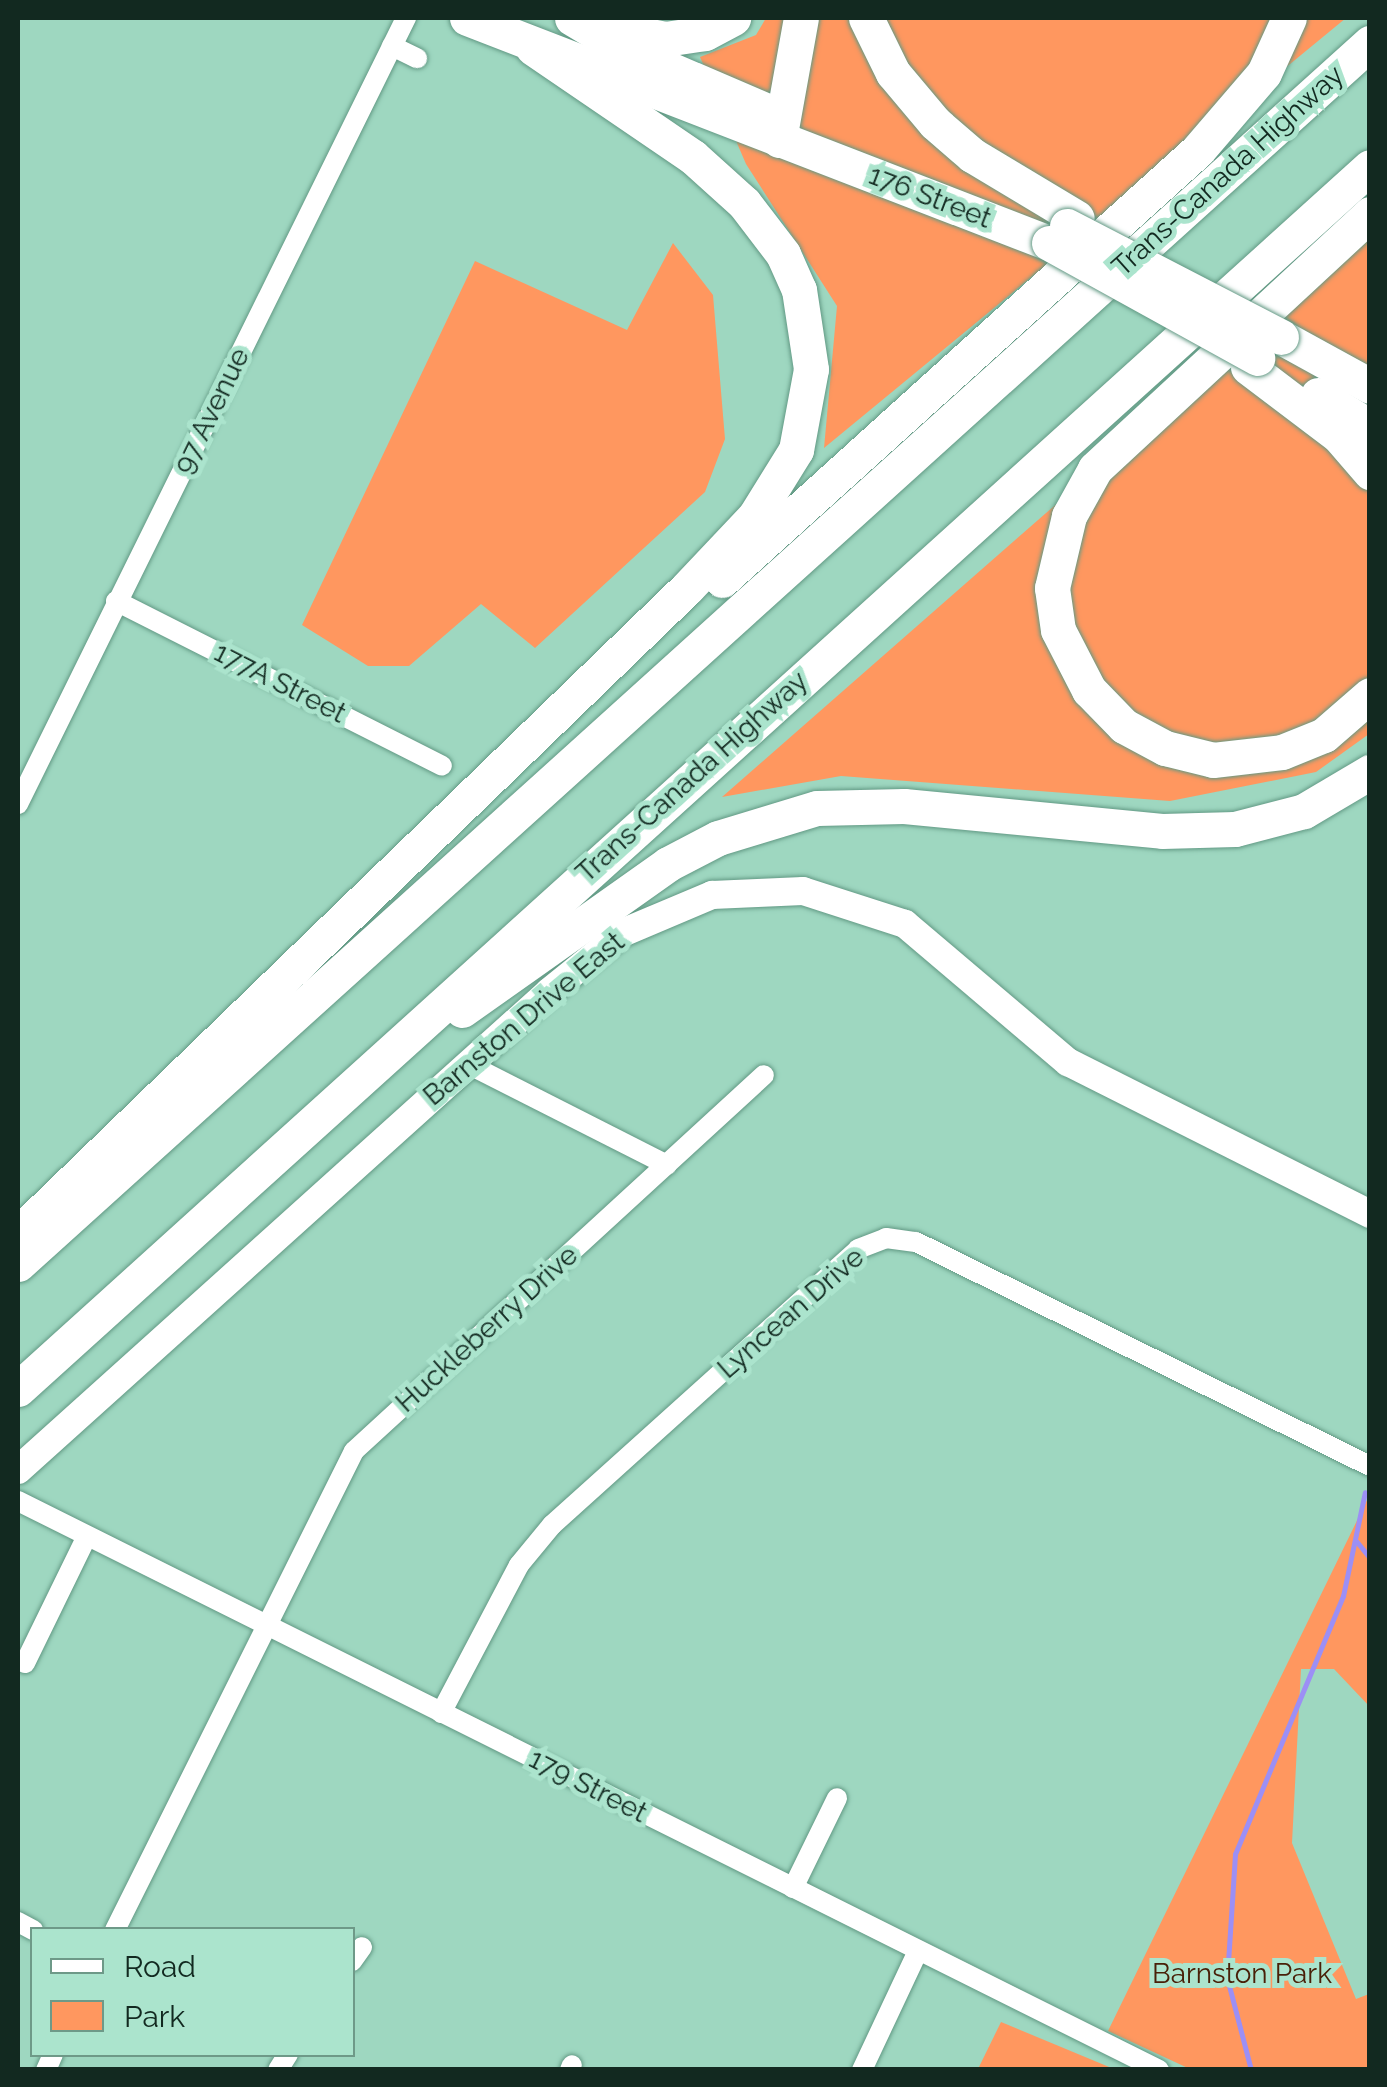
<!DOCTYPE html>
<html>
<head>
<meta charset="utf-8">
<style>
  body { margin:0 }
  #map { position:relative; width:1387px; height:2087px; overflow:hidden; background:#9ed7c0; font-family:Raleway,sans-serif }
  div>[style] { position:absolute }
  .green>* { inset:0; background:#ff975f }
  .stream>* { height:5px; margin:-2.5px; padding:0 2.5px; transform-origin:2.5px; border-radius:2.5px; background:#9c8ff5 }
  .roads { filter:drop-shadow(0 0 2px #629984) drop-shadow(0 0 2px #629984) }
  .street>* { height:20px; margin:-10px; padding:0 10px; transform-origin:10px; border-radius:10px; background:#fff }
  .secondary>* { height:28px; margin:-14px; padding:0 14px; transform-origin:14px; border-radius:14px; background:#fff }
  .highway>* { height:35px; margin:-17.5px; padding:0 17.5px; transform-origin:17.5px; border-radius:17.5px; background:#fff }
  .bridges { filter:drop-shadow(0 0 2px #629984) drop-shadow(0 0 2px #629984) }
  .highway-bridge>* { height:35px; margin:-17.5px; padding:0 17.5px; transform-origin:17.5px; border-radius:17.5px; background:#fff }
  span { translate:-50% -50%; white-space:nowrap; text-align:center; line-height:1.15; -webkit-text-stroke:10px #abe4cd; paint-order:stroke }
  .street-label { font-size:28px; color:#122920 }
  .park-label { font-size:28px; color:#492008 }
  .frame { position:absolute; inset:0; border:20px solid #122920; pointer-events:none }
  .legend { position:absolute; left:30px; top:1927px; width:325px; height:130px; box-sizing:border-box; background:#abe4cd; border:2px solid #6e9988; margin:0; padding:12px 18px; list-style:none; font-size:30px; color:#122920 }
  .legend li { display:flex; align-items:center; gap:20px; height:50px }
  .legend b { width:50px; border:2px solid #6e9988 }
</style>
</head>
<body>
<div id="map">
  <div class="green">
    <i style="clip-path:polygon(766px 18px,1346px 18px,824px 448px,837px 306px,746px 164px,700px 57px,756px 35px)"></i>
    <i style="clip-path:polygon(1369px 230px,1369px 734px,1316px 772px,1170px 801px,841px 776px,722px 797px)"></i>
    <i style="clip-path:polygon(673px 243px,713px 295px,725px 439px,705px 492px,535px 648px,481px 604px,409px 666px,368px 666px,302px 625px,475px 261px,627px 330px)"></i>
    <i style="clip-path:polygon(1369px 1496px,1369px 1706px,1334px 1669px,1301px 1669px,1292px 1843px,1356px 1999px,1369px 1994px,1369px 2069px,1190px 2069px,1108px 2031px)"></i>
    <i style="clip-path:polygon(1001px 2022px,1114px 2069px,978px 2069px)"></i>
  </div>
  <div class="stream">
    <i style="left:1357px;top:1542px;width:21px;rotate:51deg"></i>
    <i style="left:1251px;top:2070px;width:95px;rotate:-104.6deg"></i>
    <i style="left:1227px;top:1978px;width:124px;rotate:-86.3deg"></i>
    <i style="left:1235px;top:1854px;width:280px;rotate:-67.3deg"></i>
    <i style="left:1343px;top:1596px;width:106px;rotate:-78.1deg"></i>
  </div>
  <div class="roads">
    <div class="street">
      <i style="left:392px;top:46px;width:28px;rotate:26deg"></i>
      <i style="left:116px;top:601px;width:365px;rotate:26.8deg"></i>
      <i style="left:18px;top:804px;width:877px;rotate:-63.73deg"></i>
      <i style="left:468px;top:1064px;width:223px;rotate:26.9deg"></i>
      <i style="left:18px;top:1501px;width:1275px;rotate:26.5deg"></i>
      <i style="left:25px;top:1663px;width:141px;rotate:-64deg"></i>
      <i style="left:441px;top:1713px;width:167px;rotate:-62.2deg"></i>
      <i style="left:519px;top:1565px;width:52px;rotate:-50.5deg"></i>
      <i style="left:552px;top:1525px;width:412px;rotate:-42deg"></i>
      <i style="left:858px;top:1249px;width:30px;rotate:-21deg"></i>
      <i style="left:886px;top:1238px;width:30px;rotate:8deg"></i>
      <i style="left:916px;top:1242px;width:506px;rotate:26.26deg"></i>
      <i style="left:793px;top:1888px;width:100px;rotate:-63.9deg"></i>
      <i style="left:18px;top:1922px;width:17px;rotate:28deg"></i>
      <i style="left:115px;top:1930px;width:535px;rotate:-63.48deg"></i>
      <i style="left:354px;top:1451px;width:556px;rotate:-42.52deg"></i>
      <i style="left:352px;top:1961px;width:17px;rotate:-54deg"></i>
      <i style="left:46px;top:2070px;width:17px;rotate:-66deg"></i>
      <i style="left:278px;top:2070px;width:19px;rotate:-58deg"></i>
      <i style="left:570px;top:2070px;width:5px;rotate:-68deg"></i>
      <i style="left:862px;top:2070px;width:132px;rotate:-64.8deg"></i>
    </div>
    <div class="secondary">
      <i style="left:18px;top:1470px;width:714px;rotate:-41.99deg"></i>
      <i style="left:549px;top:992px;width:94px;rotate:-38.9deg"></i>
      <i style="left:622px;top:933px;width:98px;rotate:-22.9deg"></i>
      <i style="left:712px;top:895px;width:91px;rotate:-2.5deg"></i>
      <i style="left:803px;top:891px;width:107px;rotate:17.9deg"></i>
      <i style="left:905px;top:924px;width:214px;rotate:40.3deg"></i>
      <i style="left:1068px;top:1062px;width:338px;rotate:26.7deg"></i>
    </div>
    <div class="highway">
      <i style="left:467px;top:18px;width:624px;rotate:21.14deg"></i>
      <i style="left:572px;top:18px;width:62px;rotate:31.1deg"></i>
      <i style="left:625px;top:50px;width:160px;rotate:23.2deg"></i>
      <i style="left:866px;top:18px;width:61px;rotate:63.9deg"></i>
      <i style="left:893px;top:73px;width:65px;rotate:50deg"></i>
      <i style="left:935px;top:123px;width:49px;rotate:40.9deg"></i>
      <i style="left:972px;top:155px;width:122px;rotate:31deg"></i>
      <i style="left:615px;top:29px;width:51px;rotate:11.3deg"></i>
      <i style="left:665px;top:39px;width:40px;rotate:-8.5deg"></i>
      <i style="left:705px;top:33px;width:32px;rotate:-28deg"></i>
      <i style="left:779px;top:140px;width:124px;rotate:-79.8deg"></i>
      <i style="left:1370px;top:214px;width:375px;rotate:137.2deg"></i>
      <i style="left:1095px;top:469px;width:54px;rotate:119deg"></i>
      <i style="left:1069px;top:516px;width:74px;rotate:103.3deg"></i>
      <i style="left:1052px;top:588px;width:42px;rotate:81.9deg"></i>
      <i style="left:1058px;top:630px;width:68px;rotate:62.7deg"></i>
      <i style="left:1089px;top:690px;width:50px;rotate:45.8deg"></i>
      <i style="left:1124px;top:726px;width:47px;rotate:28.2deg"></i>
      <i style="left:1165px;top:748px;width:49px;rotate:14deg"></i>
      <i style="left:1213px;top:760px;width:69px;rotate:-6.6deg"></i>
      <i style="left:1282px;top:752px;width:45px;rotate:-22deg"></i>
      <i style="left:1324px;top:735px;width:61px;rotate:-41deg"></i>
      <i style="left:1281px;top:337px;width:102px;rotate:28.8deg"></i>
      <i style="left:1248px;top:367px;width:114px;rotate:37.2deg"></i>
      <i style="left:1339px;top:436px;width:48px;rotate:49.3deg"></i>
      <i style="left:1318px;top:395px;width:61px;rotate:31.6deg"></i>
      <i style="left:722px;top:580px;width:641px;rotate:-42.09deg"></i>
      <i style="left:1198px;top:150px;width:101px;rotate:-49.4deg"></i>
      <i style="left:1264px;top:73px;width:60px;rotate:-65.6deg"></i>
      <i style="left:462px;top:1010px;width:252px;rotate:-35.3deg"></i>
      <i style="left:668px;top:864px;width:56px;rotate:-27.5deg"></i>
      <i style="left:718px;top:838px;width:103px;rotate:-16.9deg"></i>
      <i style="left:817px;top:808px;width:87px;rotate:-1.3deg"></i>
      <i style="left:904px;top:806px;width:259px;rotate:5.5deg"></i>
      <i style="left:1162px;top:831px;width:73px;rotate:-1.6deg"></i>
      <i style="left:1235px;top:829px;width:71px;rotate:-14.6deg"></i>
      <i style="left:1304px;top:811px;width:77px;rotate:-30.6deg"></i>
      <i style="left:23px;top:1229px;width:923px;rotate:-43.99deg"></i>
      <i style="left:687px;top:588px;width:99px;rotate:-46.6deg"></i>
      <i style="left:755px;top:516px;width:78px;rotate:-58.2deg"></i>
      <i style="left:796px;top:450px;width:82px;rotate:-79.5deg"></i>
      <i style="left:811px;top:369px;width:80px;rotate:-98.6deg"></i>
      <i style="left:799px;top:290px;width:39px;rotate:-114deg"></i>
      <i style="left:783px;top:254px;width:64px;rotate:-127.4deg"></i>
      <i style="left:744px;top:203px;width:69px;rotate:-138deg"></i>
      <i style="left:693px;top:157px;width:194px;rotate:-145.7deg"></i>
      <i style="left:18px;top:1264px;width:1822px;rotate:-42.09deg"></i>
      <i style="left:18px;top:1389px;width:1822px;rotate:-42.11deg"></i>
    </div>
  </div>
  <div class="bridges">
    <div class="highway-bridge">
      <i style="left:1067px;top:226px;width:241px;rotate:27.4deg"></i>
      <i style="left:1049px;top:243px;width:238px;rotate:28.9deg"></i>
    </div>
  </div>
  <div class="street-label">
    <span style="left:1228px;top:171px;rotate:-42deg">Trans-Canada Highway</span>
    <span style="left:930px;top:197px;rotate:21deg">176 Street</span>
    <span style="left:212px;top:411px;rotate:-64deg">97 Avenue</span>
    <span style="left:280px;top:683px;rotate:27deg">177A Street</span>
    <span style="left:692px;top:777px;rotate:-42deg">Trans-Canada Highway</span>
    <span style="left:524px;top:1019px;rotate:-40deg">Barnston Drive East</span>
    <span style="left:791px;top:1313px;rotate:-41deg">Lyncean Drive</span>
    <span style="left:487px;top:1329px;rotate:-42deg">Huckleberry Drive</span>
    <span style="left:588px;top:1786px;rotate:27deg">179 Street</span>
  </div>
  <div class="park-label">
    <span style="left:1242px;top:1974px">Barnston Park</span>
  </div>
  <div class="frame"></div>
  <ul class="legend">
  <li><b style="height:12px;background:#fff"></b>Road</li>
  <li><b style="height:28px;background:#ff975f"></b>Park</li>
  </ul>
</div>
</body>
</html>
